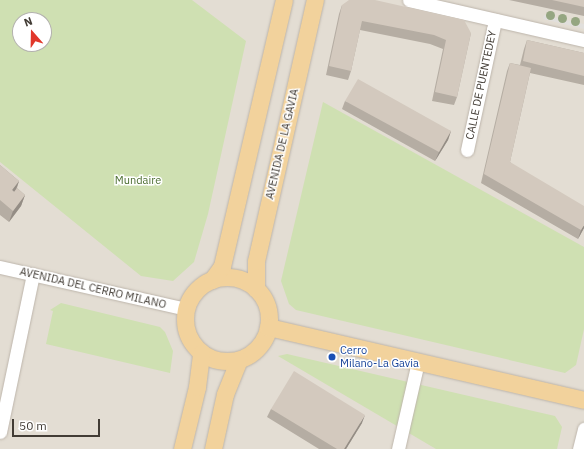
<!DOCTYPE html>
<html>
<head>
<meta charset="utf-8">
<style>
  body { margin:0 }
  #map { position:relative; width:584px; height:449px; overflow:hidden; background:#f0ece5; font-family:"IBM Plex Sans",sans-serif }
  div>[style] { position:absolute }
  .residential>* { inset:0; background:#e3ddd3 }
  .green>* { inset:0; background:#cfe0b2 }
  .parking>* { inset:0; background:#e1dfdc }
  .roads { filter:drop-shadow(0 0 1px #bdb5ab) drop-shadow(0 0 1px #bdb5ab) }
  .minor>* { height:13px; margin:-6.5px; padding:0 6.5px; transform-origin:6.5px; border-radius:6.5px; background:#fff }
  .major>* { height:17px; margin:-8.5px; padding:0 8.5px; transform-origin:8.5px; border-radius:8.5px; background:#f2d29c }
  .major>.ring { margin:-8.5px; padding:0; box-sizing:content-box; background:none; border:17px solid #f2d29c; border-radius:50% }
  .trees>* { width:9px; height:9px; margin:-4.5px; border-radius:50%; background:#95a681 }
  .wall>* { inset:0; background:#b5ada3 }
  .shaded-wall>* { inset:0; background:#948d85 }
  .building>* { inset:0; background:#d3c9be }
  .dots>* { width:11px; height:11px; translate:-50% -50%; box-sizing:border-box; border:2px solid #fff; border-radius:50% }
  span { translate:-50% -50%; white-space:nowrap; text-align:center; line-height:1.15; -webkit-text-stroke:3px #fff; paint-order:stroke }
  .street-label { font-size:11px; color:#423c35 }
  .park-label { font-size:11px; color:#4b6c30 }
  .transit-label { font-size:11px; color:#164399 }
  .left { translate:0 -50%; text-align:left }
  .north { position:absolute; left:12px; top:12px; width:40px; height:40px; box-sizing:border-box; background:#fff; border:1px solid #b3b1ae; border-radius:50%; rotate:340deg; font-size:11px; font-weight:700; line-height:16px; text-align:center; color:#423c35 }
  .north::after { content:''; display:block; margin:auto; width:14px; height:18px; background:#e1372b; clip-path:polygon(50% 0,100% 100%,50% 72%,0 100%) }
  .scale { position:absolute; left:12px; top:419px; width:88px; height:18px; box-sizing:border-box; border:2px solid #423c35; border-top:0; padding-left:5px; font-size:12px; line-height:14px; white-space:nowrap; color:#423c35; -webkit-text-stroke:3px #fff; paint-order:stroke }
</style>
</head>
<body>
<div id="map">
  <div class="residential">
    <i style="clip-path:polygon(evenodd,0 0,584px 0,584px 449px,0 449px,0 0,20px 20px,44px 20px,44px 44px,20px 44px,20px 20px)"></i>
  </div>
  <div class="green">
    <i style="clip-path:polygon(evenodd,0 0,192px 0,246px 41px,208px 214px,194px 262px,173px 281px,141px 276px,0 162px,0 0,20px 20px,44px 20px,44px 44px,20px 44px,20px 20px)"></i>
    <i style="clip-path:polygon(323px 102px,584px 247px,584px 329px,576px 365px,565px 373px,296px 310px,289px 304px,281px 281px)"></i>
    <i style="clip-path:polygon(61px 303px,160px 327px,165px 332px,173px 351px,170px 373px,46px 344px,53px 311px,50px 310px)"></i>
    <i style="clip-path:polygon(287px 354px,555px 416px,562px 427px,557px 449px,436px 449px,278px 356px)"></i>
  </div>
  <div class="parking">
    <i style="clip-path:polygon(544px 15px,584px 24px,584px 29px,543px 19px)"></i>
  </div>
  <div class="roads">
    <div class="minor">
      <i style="left:409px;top:0;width:180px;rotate:12.9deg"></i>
      <i style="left:467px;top:150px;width:133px;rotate:-77.8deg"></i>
      <i style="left:0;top:267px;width:191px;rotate:12.7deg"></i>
      <i style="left:0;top:432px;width:161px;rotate:-78.2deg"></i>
      <i style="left:398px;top:449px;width:89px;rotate:-77.1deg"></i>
      <i style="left:579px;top:449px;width:21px;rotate:-76deg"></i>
    </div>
    <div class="major">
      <i class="ring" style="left:185px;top:277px;width:67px;height:67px"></i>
      <i style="left:212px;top:280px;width:17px;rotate:-54deg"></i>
      <i style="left:222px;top:266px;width:273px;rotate:-76.9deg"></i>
      <i style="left:256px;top:289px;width:28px;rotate:-90deg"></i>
      <i style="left:256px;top:261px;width:268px;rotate:-77.3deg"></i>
      <i style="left:268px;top:327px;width:324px;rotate:13deg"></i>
      <i style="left:182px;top:449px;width:64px;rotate:-76.4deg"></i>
      <i style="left:197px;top:387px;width:34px;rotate:-83deg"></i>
      <i style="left:213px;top:449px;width:56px;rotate:-77.7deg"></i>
      <i style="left:225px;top:394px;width:37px;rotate:-68deg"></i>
    </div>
  </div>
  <div class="trees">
    <i style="left:550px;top:15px"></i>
    <i style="left:562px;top:18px"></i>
    <i style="left:575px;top:21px"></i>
  </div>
  <div class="wall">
    <i style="clip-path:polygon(509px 0,584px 0,584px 16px)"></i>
    <i style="clip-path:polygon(342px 5px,471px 33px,457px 97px,454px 105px,432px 101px,443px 49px,430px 44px,360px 30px,351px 71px,348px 80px,326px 75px,339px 14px)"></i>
    <i style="clip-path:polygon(527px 40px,584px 53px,584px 85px,530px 73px,510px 162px,584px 228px,578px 239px,481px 183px,507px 71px,510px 63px,520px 65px,524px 49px)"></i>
    <i style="clip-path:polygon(345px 101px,451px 131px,448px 140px,435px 161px,342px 109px)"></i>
    <i style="clip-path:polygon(0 165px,19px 181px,17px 188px,25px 195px,21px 206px,9px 222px,0 215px)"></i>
    <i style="clip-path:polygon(271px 409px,362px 423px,346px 449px,319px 449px,267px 417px)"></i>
  </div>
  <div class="shaded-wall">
    <i style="clip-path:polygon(451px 131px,448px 140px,435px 161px,439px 152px)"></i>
    <i style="clip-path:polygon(19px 181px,15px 192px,12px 190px)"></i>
    <i style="clip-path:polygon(25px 195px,21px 206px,9px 222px,13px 211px)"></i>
    <i style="clip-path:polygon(584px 225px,584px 228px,578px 239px,581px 230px)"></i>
    <i style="clip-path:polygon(365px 415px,362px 423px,346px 449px,344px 449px)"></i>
  </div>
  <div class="building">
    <i style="clip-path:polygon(349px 0,375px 0,464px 20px,471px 33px,457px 97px,435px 92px,446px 40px,434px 35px,362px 21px,351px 71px,329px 66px,342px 5px)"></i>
    <i style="clip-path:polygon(552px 0,584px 0,584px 7px)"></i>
    <i style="clip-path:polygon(527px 40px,584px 53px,584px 76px,523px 61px)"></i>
    <i style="clip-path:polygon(510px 63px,531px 68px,510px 162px,584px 206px,584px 225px,581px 230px,484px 174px)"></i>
    <i style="clip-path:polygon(358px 79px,451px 131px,439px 152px,345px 101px)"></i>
    <i style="clip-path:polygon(0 165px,19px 181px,12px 190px,14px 192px,17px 188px,25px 195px,13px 211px,0 200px)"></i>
    <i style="clip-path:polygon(294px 371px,365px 415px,344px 449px,337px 449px,271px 409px)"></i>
  </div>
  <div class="dots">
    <i style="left:332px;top:357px;background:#1a4fb4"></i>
  </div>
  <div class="street-label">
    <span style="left:481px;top:85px;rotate:-78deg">CALLE DE PUENTEDEY</span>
    <span style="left:282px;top:144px;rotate:-77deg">AVENIDA DE LA GAVIA</span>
    <span style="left:93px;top:288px;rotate:13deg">AVENIDA DEL CERRO MILANO</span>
  </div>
  <div class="park-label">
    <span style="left:138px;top:180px">Mundaire</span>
  </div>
  <div class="transit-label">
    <span class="left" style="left:340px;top:357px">Cerro<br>Milano-La Gavia</span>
  </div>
  <div class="north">N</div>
  <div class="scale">50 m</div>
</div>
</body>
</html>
